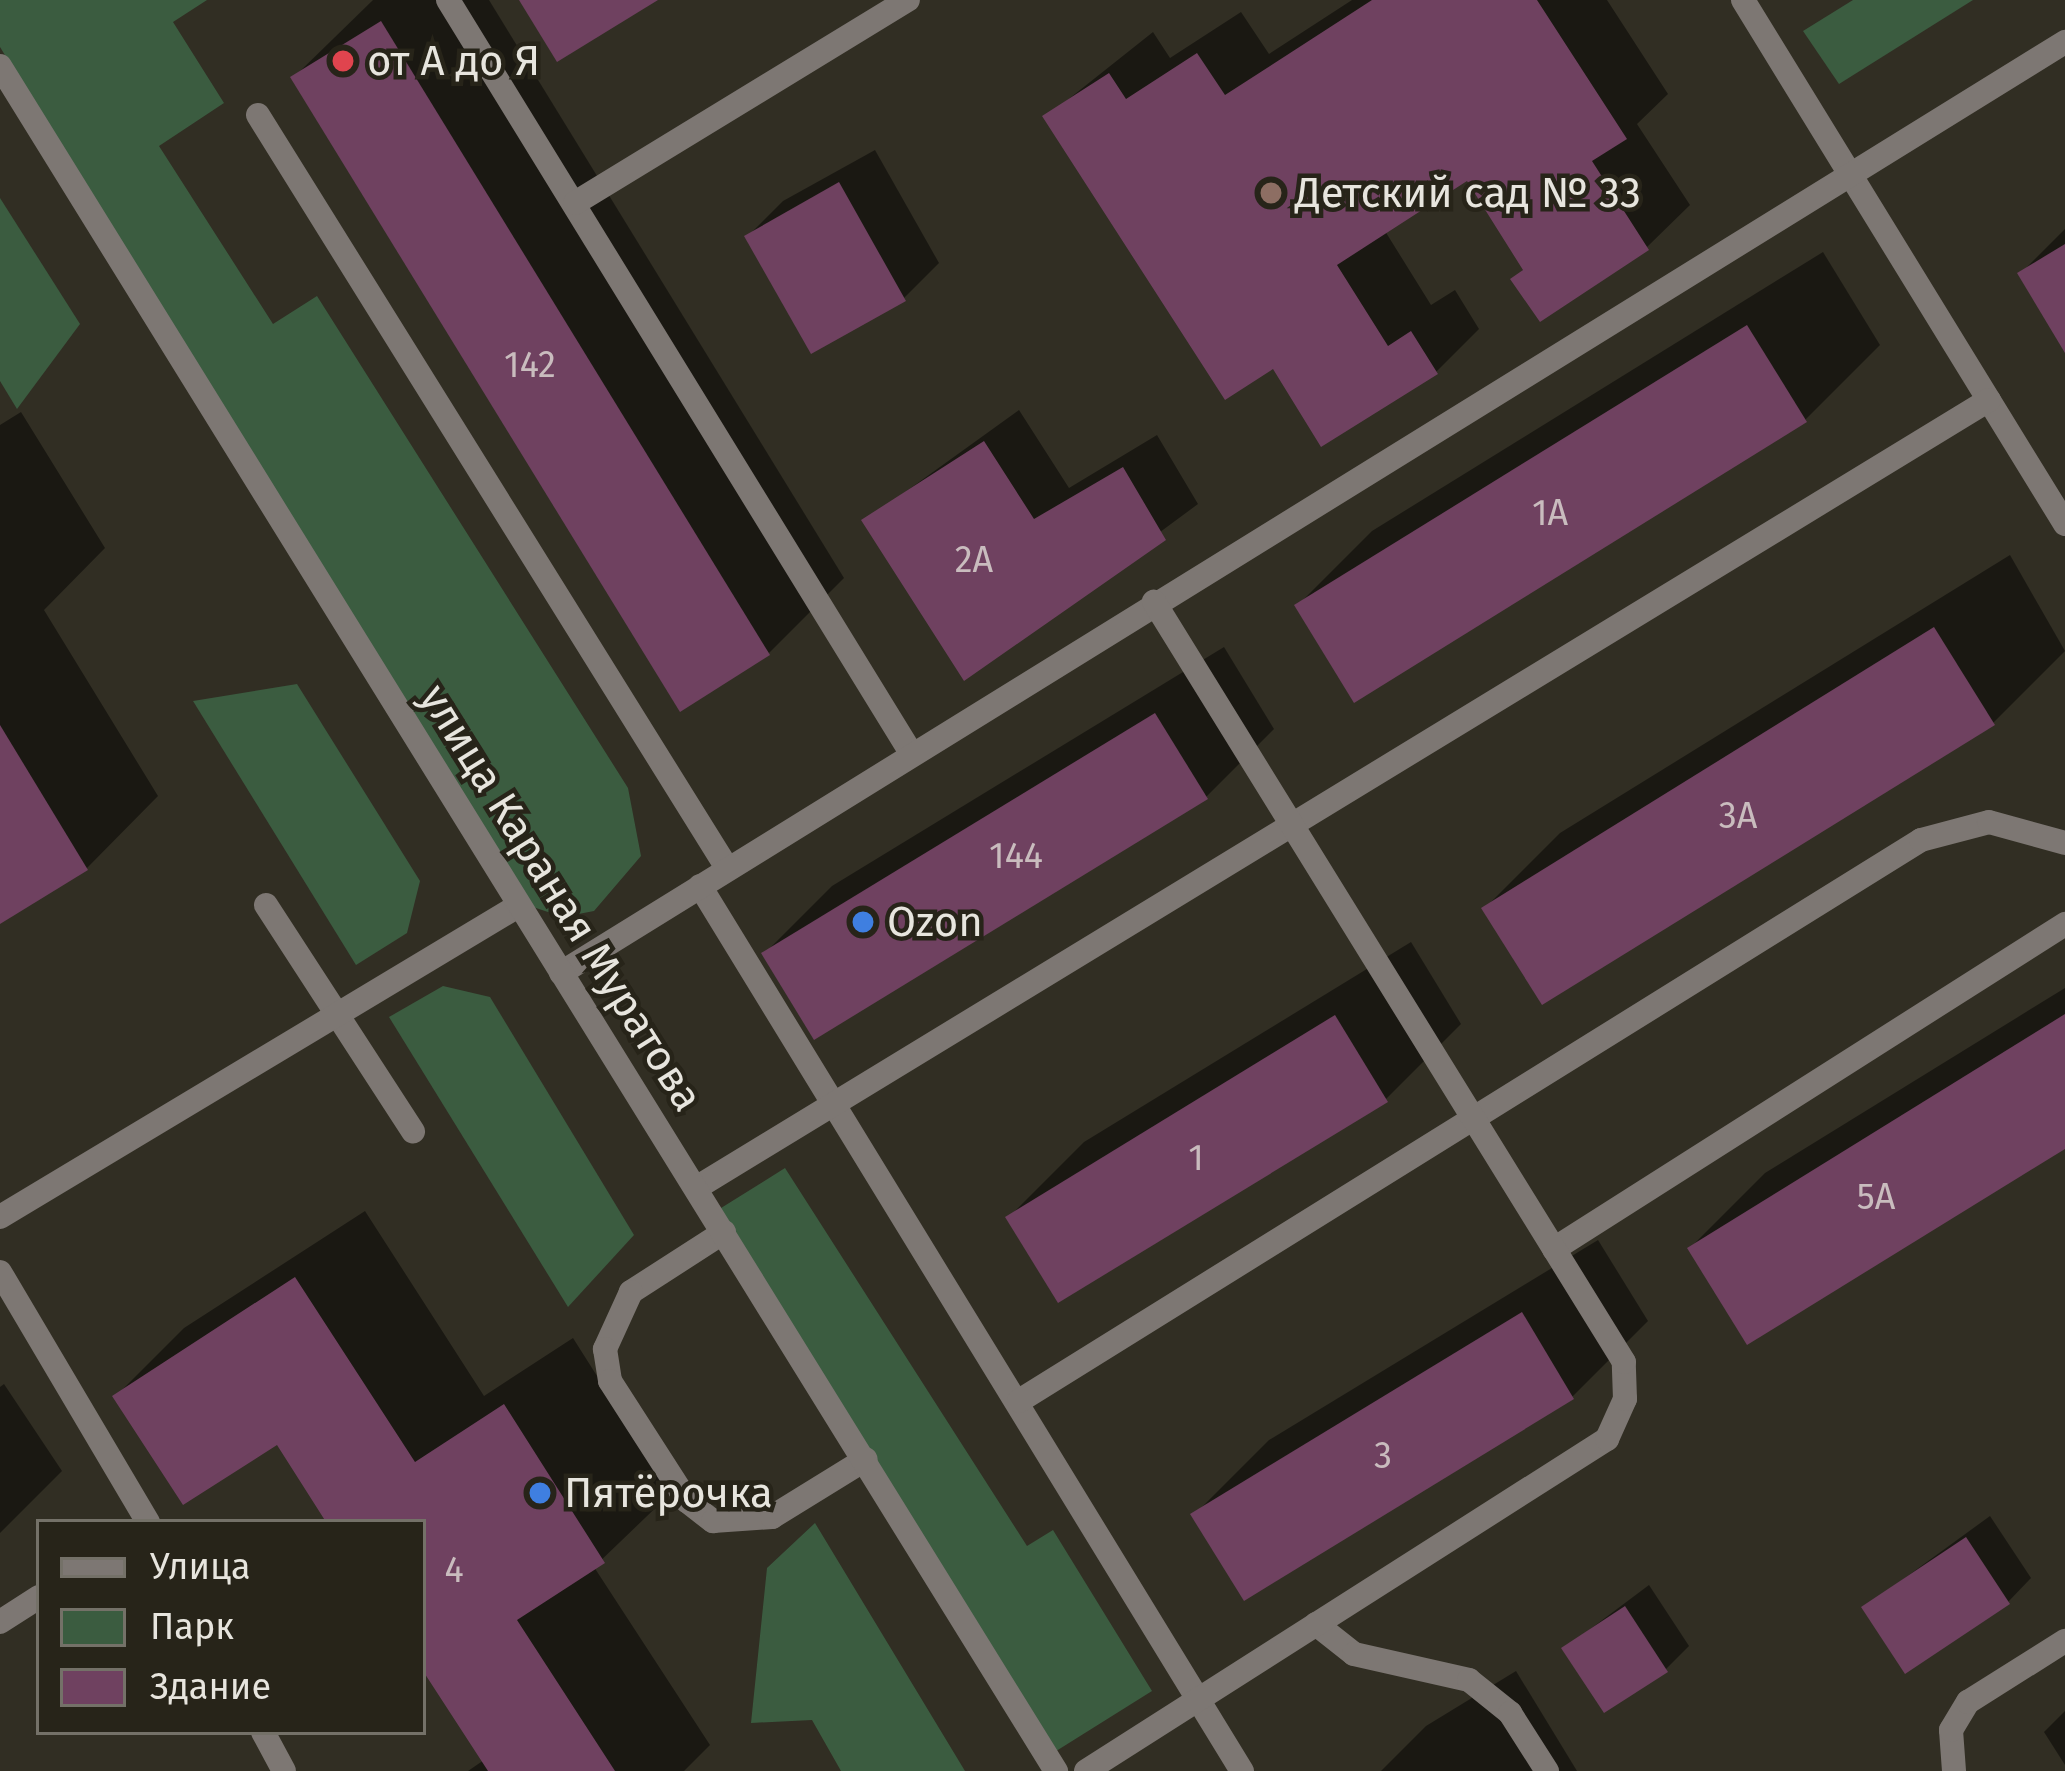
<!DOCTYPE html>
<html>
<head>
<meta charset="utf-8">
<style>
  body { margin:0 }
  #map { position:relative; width:2065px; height:1771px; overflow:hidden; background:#312e23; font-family:"Fira Sans",sans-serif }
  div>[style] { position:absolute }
  .green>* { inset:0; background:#3b5c40 }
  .shadow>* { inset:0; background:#0007 }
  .building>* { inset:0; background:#6f4160 }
  .service>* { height:24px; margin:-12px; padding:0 12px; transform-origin:12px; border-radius:12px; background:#7d7773 }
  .tertiary>* { height:24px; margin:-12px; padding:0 12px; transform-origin:12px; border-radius:12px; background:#7d7773 }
  .dots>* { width:33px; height:33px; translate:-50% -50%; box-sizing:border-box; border:6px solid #272419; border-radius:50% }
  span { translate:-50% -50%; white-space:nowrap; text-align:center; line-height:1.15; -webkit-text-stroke:9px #272419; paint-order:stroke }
  .number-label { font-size:36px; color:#c9bcbe }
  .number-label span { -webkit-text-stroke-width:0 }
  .poi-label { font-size:42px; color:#e7e5de }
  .left { translate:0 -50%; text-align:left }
  .street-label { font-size:42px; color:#e7e5de }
  .legend { position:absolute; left:36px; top:1519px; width:390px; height:216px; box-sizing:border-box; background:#272419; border:3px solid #747168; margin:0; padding:15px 21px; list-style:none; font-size:36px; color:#e7e5de }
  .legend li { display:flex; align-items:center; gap:24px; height:60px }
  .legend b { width:60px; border:3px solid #747168 }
</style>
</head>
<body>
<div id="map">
  <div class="green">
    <i style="clip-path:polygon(0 0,207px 0,173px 22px,224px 103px,159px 146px,273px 324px,317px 296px,628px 788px,641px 856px,594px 911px,563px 917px,533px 907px,508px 880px,0 47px)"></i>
    <i style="clip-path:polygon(1853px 0,1973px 0,1839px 84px,1803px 31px)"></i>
    <i style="clip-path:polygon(0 198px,80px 324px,17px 409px,0 381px)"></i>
    <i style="clip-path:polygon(297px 684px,420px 881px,407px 933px,356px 965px,193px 701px)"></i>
    <i style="clip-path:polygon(443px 986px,490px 997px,634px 1235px,568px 1307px,389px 1017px)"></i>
    <i style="clip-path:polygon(785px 1168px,1027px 1546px,1053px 1530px,1152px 1691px,1053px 1753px,713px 1213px)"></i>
    <i style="clip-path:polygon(815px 1523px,965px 1771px,841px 1771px,812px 1720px,751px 1723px,767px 1568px)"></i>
  </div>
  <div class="shadow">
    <i style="clip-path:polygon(373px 0,489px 0,844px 578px,769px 653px,294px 77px)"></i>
    <i style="clip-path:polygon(1352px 0,1607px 0,1668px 94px,1637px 124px,1690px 205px,1647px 247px,1514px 279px,1525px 268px,1468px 177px,1385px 231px,1431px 305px,1455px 290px,1479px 329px,1436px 372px,1274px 365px,1046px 117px,1153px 32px,1170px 58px,1241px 12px,1269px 54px)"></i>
    <i style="clip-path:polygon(875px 150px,939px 263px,904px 298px,748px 236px,783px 201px)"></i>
    <i style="clip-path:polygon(2065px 229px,2065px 347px,2020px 274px)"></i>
    <i style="clip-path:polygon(1823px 252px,1880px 345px,1805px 420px,1297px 606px,1372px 531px)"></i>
    <i style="clip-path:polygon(1019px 410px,1069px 488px,1157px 435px,1198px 504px,964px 677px,865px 521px)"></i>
    <i style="clip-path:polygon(21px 412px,105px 548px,44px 610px,158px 796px,87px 868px,0 920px,0 425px)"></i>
    <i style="clip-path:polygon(2010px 555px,2065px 651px,1993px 723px,1485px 908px,1560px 833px)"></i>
    <i style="clip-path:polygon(1224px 647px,1274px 729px,1206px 797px,764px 954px,832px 886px)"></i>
    <i style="clip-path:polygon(1411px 942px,1461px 1024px,1386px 1099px,1059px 1299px,1009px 1217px,1084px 1142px)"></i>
    <i style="clip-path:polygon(2065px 988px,2065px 1146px,1690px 1248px,1765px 1173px)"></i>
    <i style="clip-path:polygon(365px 1211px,484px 1396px,573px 1338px,671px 1493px,594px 1567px,710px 1745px,684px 1771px,468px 1771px,484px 1760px,423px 1665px,423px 1522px,330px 1522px,277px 1441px,116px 1396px,184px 1328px)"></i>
    <i style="clip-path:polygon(1598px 1240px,1648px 1321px,1573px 1396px,1245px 1597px,1194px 1515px,1269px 1440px)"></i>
    <i style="clip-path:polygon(4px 1384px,62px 1471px,0 1533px,0 1387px)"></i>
    <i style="clip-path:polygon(1990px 1516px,2031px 1578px,2008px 1602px,1865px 1607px)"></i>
    <i style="clip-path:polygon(1649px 1585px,1689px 1646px,1666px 1669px,1565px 1648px)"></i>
    <i style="clip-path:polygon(1516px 1671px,1577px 1771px,1381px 1771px,1426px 1726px)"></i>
    <i style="clip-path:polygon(2065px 1711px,2065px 1765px,2044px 1732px)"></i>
  </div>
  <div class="building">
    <i style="clip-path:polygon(519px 0,658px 0,557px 62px)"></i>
    <i style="clip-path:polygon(1372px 0,1537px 0,1627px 139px,1592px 161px,1649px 250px,1540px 322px,1510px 279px,1523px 270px,1467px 181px,1337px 265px,1388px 346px,1411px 331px,1438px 374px,1321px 447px,1273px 369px,1225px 400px,1042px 116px,1109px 73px,1126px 99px,1197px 53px,1225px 95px)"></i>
    <i style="clip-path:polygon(381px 21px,770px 655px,680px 712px,290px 77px)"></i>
    <i style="clip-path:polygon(839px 182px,906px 301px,811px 354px,744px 236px)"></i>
    <i style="clip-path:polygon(2065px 244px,2065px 353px,2017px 273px)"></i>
    <i style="clip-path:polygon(1747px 325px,1807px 422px,1354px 703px,1294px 605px)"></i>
    <i style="clip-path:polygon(984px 441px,1034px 519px,1123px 467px,1166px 540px,964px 681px,861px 520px)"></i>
    <i style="clip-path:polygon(1934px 627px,1995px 725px,1542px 1005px,1481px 908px)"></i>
    <i style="clip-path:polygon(1155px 713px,1208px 799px,814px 1040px,761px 953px)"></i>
    <i style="clip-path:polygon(0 725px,88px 870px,0 924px)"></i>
    <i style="clip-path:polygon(2065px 1014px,2065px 1149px,1747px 1345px,1687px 1248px)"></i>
    <i style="clip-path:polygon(1335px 1015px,1388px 1102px,1058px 1303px,1005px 1217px)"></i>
    <i style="clip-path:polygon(295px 1277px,415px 1462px,504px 1404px,605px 1563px,517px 1620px,615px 1771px,488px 1771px,423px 1671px,423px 1522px,326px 1522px,277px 1445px,183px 1505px,112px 1396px)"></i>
    <i style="clip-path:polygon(1522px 1312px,1574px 1399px,1244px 1601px,1190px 1514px)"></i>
    <i style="clip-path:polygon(1966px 1537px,2010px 1604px,1905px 1674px,1861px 1607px)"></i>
    <i style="clip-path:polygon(1625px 1606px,1668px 1672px,1604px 1713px,1561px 1648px)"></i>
  </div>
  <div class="service">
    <i style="left:448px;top:0;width:884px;rotate:58.41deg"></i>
    <i style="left:1743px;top:0;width:615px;rotate:58.43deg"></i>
    <i style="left:258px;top:115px;width:887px;rotate:58.08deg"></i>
    <i style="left:575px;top:203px;width:390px;rotate:-31.4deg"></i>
    <i style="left:700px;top:886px;width:1038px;rotate:58.52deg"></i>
    <i style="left:266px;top:905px;width:270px;rotate:57deg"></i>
    <i style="left:561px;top:973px;width:1769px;rotate:-31.76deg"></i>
    <i style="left:696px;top:1188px;width:1514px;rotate:-31.36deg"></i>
    <i style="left:0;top:1217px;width:604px;rotate:-30.98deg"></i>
    <i style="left:724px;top:1232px;width:111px;rotate:147.2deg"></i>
    <i style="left:631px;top:1292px;width:63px;rotate:114.5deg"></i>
    <i style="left:605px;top:1349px;width:32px;rotate:81deg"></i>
    <i style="left:610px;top:1381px;width:143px;rotate:57.3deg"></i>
    <i style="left:687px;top:1501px;width:33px;rotate:38deg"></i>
    <i style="left:713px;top:1521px;width:59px;rotate:-3.9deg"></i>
    <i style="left:772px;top:1517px;width:110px;rotate:-31.7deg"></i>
    <i style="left:1554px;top:1249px;width:606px;rotate:-32.46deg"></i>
    <i style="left:0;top:1272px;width:291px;rotate:59.4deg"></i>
    <i style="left:1019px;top:1401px;width:1062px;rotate:-31.88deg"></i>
    <i style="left:1921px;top:840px;width:70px;rotate:-14.8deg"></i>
    <i style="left:1989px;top:822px;width:79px;rotate:15.4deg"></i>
    <i style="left:0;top:1622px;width:46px;rotate:-32.7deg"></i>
    <i style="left:1316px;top:1624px;width:48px;rotate:38.3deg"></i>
    <i style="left:1354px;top:1654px;width:118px;rotate:12.7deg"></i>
    <i style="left:1469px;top:1680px;width:53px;rotate:38.8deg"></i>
    <i style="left:1510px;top:1713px;width:69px;rotate:57.5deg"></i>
    <i style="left:263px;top:1732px;width:44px;rotate:61.7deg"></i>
    <i style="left:1086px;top:1771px;width:618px;rotate:-32.51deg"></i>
    <i style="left:1607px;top:1439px;width:44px;rotate:-65.8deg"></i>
    <i style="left:1625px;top:1399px;width:37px;rotate:-92deg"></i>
    <i style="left:1624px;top:1362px;width:894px;rotate:-121.73deg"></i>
    <i style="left:1954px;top:1771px;width:41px;rotate:-94.2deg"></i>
    <i style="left:1951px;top:1730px;width:33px;rotate:-59deg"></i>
    <i style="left:1968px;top:1702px;width:115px;rotate:-32.2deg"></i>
  </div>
  <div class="tertiary">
    <i style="left:0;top:66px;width:2006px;rotate:58.23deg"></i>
  </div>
  <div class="dots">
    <i style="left:343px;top:61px;background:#e0444e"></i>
    <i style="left:1271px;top:193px;background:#8d6e63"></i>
    <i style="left:863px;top:922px;background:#3f7fe0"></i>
    <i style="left:540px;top:1493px;background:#3f7fe0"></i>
  </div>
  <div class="number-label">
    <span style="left:530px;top:366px">142</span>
    <span style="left:1550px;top:514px">1А</span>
    <span style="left:974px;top:561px">2А</span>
    <span style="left:1738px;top:817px">3А</span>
    <span style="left:1016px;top:857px">144</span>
    <span style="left:1196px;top:1159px">1</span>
    <span style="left:1876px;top:1198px">5А</span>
    <span style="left:1383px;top:1457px">3</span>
    <span style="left:454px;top:1571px">4</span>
  </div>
  <div class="poi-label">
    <span class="left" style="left:367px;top:61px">от А до Я</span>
    <span class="left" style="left:1295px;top:193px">Детский сад № 33</span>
    <span class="left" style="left:887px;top:922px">Ozon</span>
    <span class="left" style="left:564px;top:1493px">Пятёрочка</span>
  </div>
  <div class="street-label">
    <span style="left:561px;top:898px;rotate:58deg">улица Караная Муратова</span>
  </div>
  <ul class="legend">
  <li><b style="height:15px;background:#7d7773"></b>Улица</li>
  <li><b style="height:33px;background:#3b5c40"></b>Парк</li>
  <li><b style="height:33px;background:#6f4160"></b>Здание</li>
  </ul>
</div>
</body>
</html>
